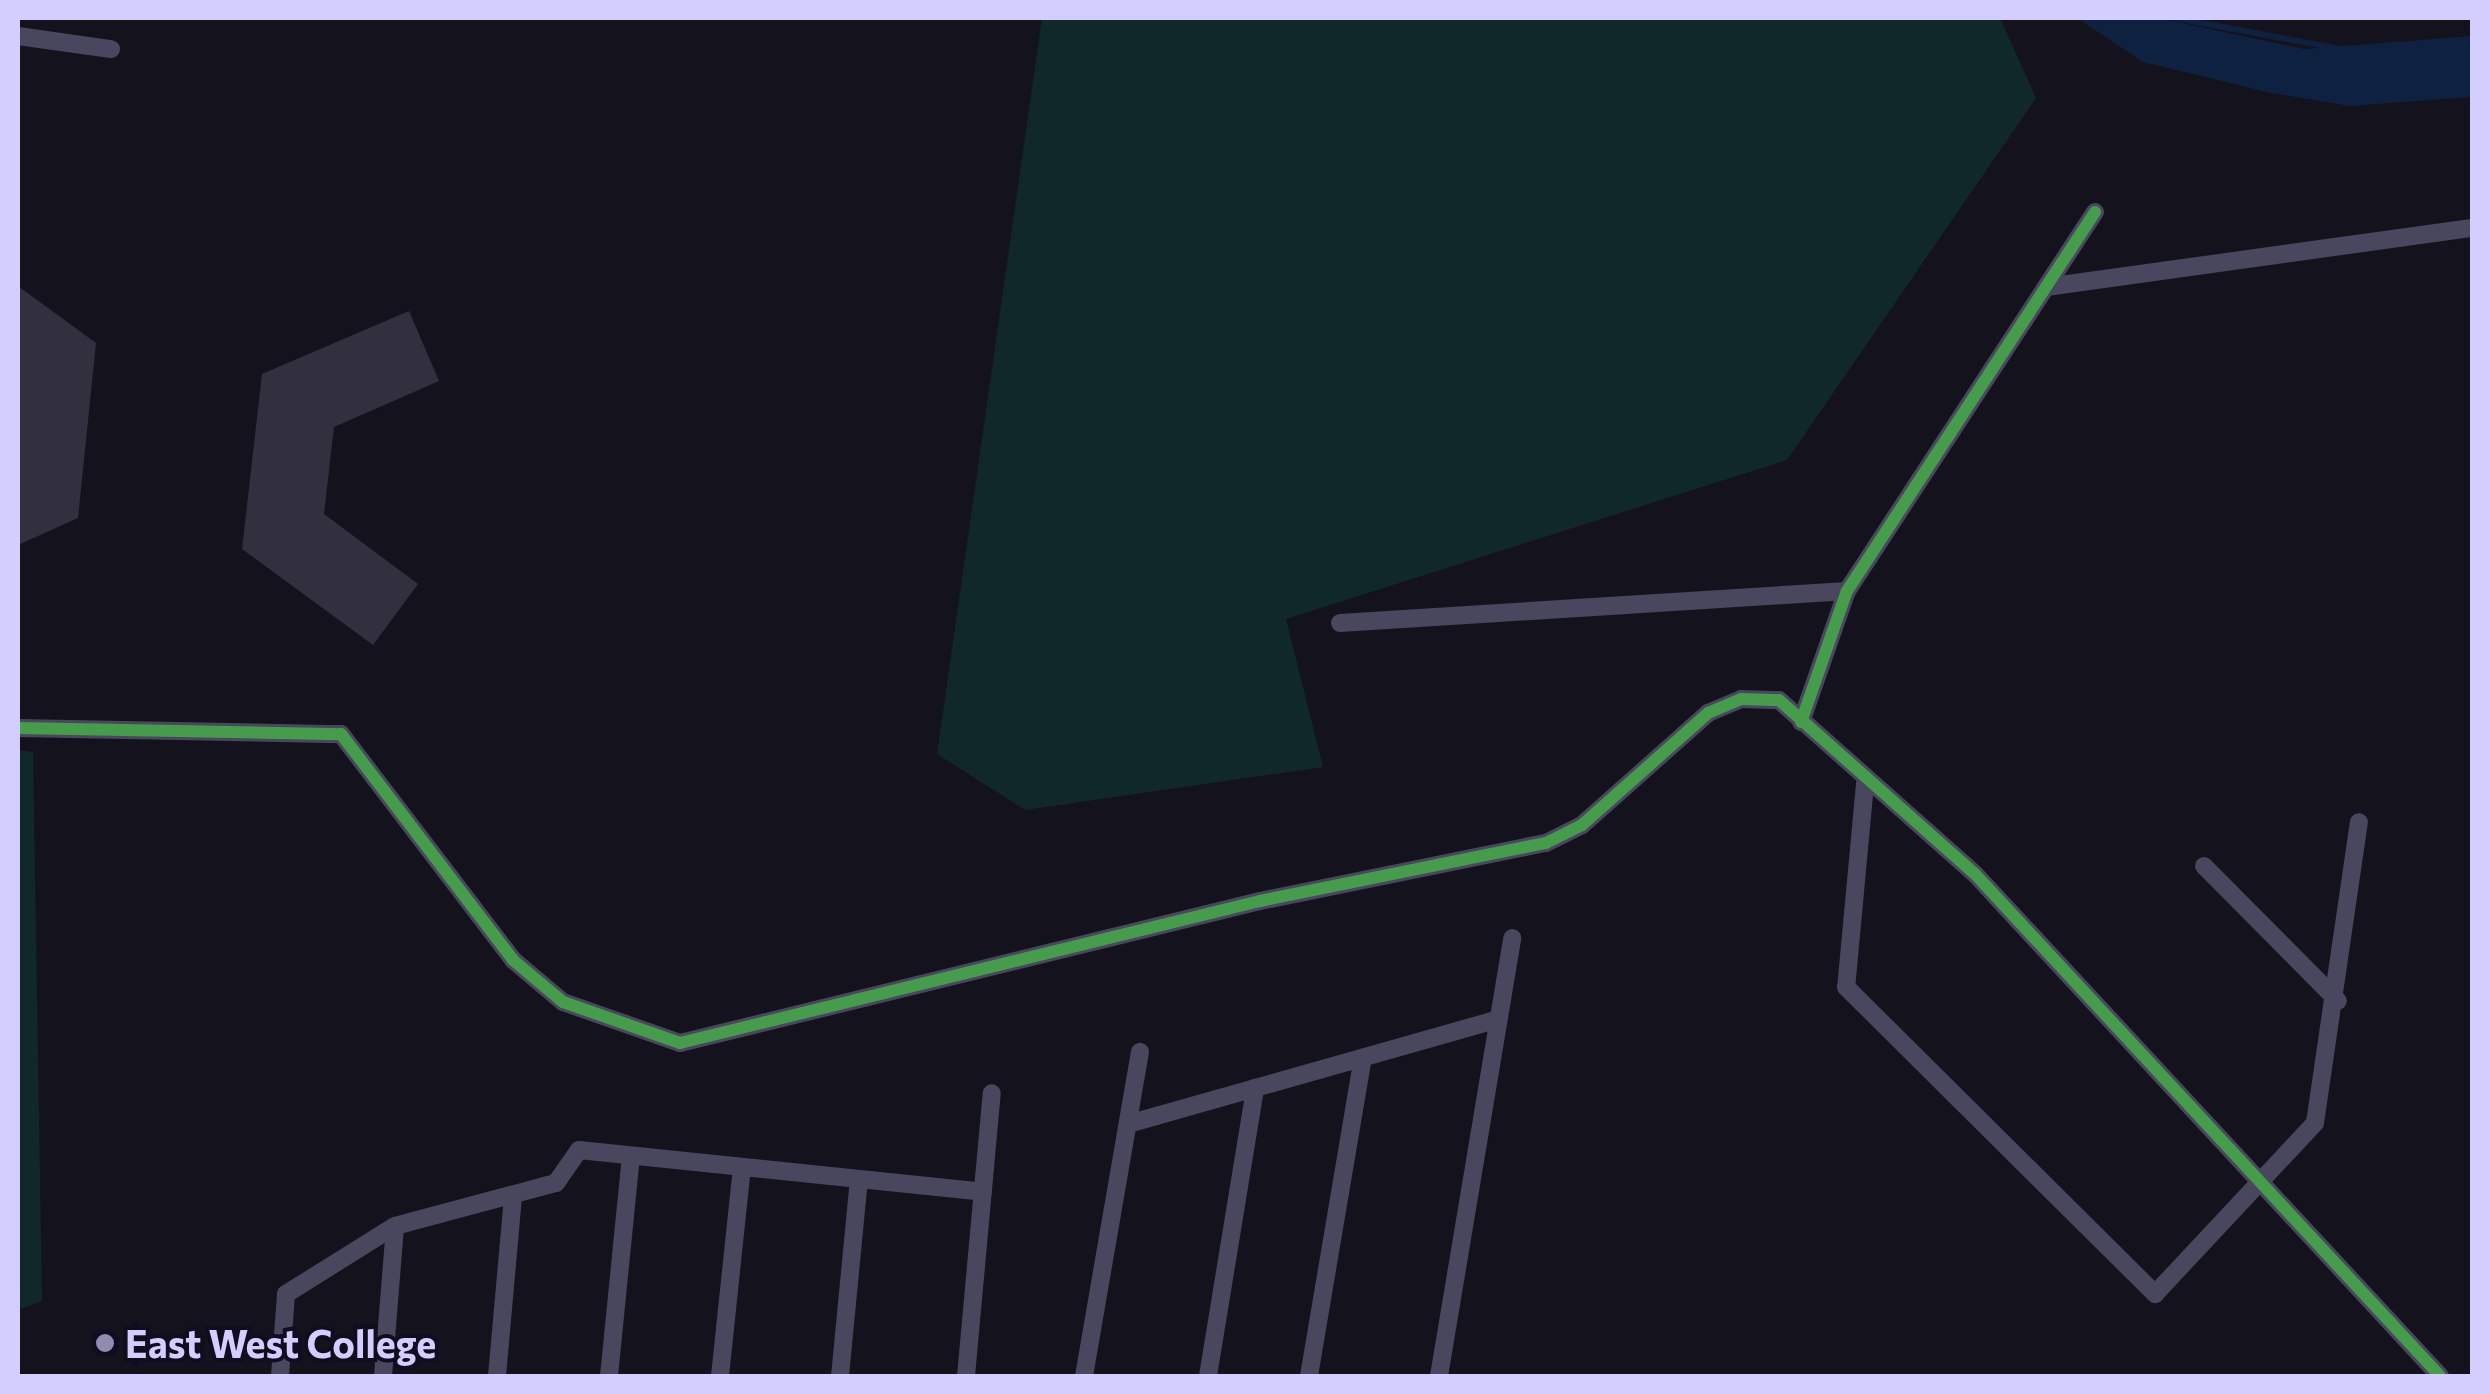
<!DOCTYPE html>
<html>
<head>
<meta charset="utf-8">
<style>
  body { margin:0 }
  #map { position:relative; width:2490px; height:1394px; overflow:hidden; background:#14121d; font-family:Commissioner,sans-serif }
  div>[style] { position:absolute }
  .green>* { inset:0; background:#112828 }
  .water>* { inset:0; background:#0e2141 }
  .stream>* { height:6px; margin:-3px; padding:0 3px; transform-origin:3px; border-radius:3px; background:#0e2141 }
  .building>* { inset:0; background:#32303f }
  .minor>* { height:18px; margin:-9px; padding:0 9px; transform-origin:9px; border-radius:9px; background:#48475d }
  .cycleway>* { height:12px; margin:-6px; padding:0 6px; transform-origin:6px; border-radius:6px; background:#469c4c }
  .dots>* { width:28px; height:28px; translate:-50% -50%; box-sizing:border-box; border:5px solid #110d21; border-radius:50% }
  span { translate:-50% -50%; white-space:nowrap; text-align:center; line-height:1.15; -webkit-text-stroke:8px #110d21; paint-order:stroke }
  .poi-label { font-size:38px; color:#d4cefe; font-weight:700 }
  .left { translate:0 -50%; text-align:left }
  .frame { position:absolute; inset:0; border:20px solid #d4cefe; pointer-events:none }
</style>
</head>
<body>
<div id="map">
  <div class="green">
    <i style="clip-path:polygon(1042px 18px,2000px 18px,2036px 98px,1787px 460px,1286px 619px,1323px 767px,1025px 810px,937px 754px)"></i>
    <i style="clip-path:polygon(18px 750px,33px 752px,42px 1301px,18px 1310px)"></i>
  </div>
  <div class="water">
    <i style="clip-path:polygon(2077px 18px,2158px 18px,2304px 49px,2472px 36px,2472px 97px,2350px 106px,2271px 93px,2143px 62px)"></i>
  </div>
  <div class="stream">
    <i style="left:2175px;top:18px;width:168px;rotate:10.6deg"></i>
  </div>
  <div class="building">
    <i style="clip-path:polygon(18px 286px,96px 343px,78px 518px,18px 545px)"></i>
    <i style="clip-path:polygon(409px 311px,439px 381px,334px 427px,324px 514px,418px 584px,373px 645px,242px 549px,262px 374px)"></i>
  </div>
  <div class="minor">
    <i style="left:18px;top:36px;width:94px;rotate:8deg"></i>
    <i style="left:2046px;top:287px;width:430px;rotate:-7.9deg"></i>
    <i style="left:1340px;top:623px;width:508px;rotate:-3.61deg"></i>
    <i style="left:1801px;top:722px;width:139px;rotate:-70.7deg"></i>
    <i style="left:1847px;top:591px;width:453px;rotate:-56.8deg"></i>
    <i style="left:18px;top:728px;width:323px;rotate:1.1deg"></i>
    <i style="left:341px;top:734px;width:284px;rotate:52.7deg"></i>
    <i style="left:513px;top:960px;width:65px;rotate:40deg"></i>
    <i style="left:563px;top:1002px;width:124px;rotate:19.3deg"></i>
    <i style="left:680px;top:1043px;width:597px;rotate:-13.76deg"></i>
    <i style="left:1260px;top:901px;width:292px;rotate:-11.5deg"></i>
    <i style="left:1546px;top:843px;width:40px;rotate:-26.6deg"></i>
    <i style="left:1582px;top:825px;width:169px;rotate:-41.6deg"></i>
    <i style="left:1708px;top:713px;width:36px;rotate:-23deg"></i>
    <i style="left:1741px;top:699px;width:38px;rotate:2deg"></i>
    <i style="left:1779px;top:700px;width:262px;rotate:41.6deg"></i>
    <i style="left:1975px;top:874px;width:684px;rotate:47.19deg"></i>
    <i style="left:1865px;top:784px;width:204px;rotate:95.3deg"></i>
    <i style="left:1846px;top:987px;width:436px;rotate:44.8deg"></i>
    <i style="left:2155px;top:1294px;width:234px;rotate:-46.9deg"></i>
    <i style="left:2315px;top:1123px;width:304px;rotate:-81.7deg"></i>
    <i style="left:2204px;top:866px;width:190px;rotate:45.2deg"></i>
    <i style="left:1128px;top:1124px;width:385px;rotate:-15.8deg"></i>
    <i style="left:280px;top:1376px;width:82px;rotate:-85.8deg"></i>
    <i style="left:286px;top:1294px;width:128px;rotate:-32deg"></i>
    <i style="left:395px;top:1226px;width:167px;rotate:-15deg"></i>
    <i style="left:556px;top:1183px;width:40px;rotate:-55.1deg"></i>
    <i style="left:579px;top:1150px;width:406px;rotate:5.9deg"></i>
    <i style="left:383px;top:1376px;width:150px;rotate:-85.4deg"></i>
    <i style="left:497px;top:1376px;width:182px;rotate:-84.9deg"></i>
    <i style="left:609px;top:1376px;width:221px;rotate:-84.3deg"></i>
    <i style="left:720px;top:1376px;width:210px;rotate:-84deg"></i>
    <i style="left:840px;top:1376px;width:198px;rotate:-84.5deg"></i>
    <i style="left:966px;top:1376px;width:284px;rotate:-84.8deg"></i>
    <i style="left:1084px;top:1376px;width:329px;rotate:-80.2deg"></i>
    <i style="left:1208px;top:1376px;width:292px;rotate:-80.7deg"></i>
    <i style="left:1309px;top:1376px;width:323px;rotate:-80.4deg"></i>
    <i style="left:1439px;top:1376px;width:444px;rotate:-80.5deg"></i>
  </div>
  <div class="cycleway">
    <i style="left:1801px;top:722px;width:139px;rotate:-70.7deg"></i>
    <i style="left:1847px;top:591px;width:453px;rotate:-56.8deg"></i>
    <i style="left:18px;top:728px;width:323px;rotate:1.1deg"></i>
    <i style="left:341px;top:734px;width:284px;rotate:52.7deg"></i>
    <i style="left:513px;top:960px;width:65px;rotate:40deg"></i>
    <i style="left:563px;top:1002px;width:124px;rotate:19.3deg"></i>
    <i style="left:680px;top:1043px;width:597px;rotate:-13.76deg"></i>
    <i style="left:1260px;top:901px;width:292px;rotate:-11.5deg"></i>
    <i style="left:1546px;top:843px;width:40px;rotate:-26.6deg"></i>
    <i style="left:1582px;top:825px;width:169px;rotate:-41.6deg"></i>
    <i style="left:1708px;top:713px;width:36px;rotate:-23deg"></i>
    <i style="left:1741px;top:699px;width:38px;rotate:2deg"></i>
    <i style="left:1779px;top:700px;width:262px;rotate:41.6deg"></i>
    <i style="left:1975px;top:874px;width:684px;rotate:47.19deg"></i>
  </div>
  <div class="dots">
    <i style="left:105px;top:1343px;background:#918caf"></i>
  </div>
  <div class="poi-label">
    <span class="left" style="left:125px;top:1343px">East West College</span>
  </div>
  <div class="frame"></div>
</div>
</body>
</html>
